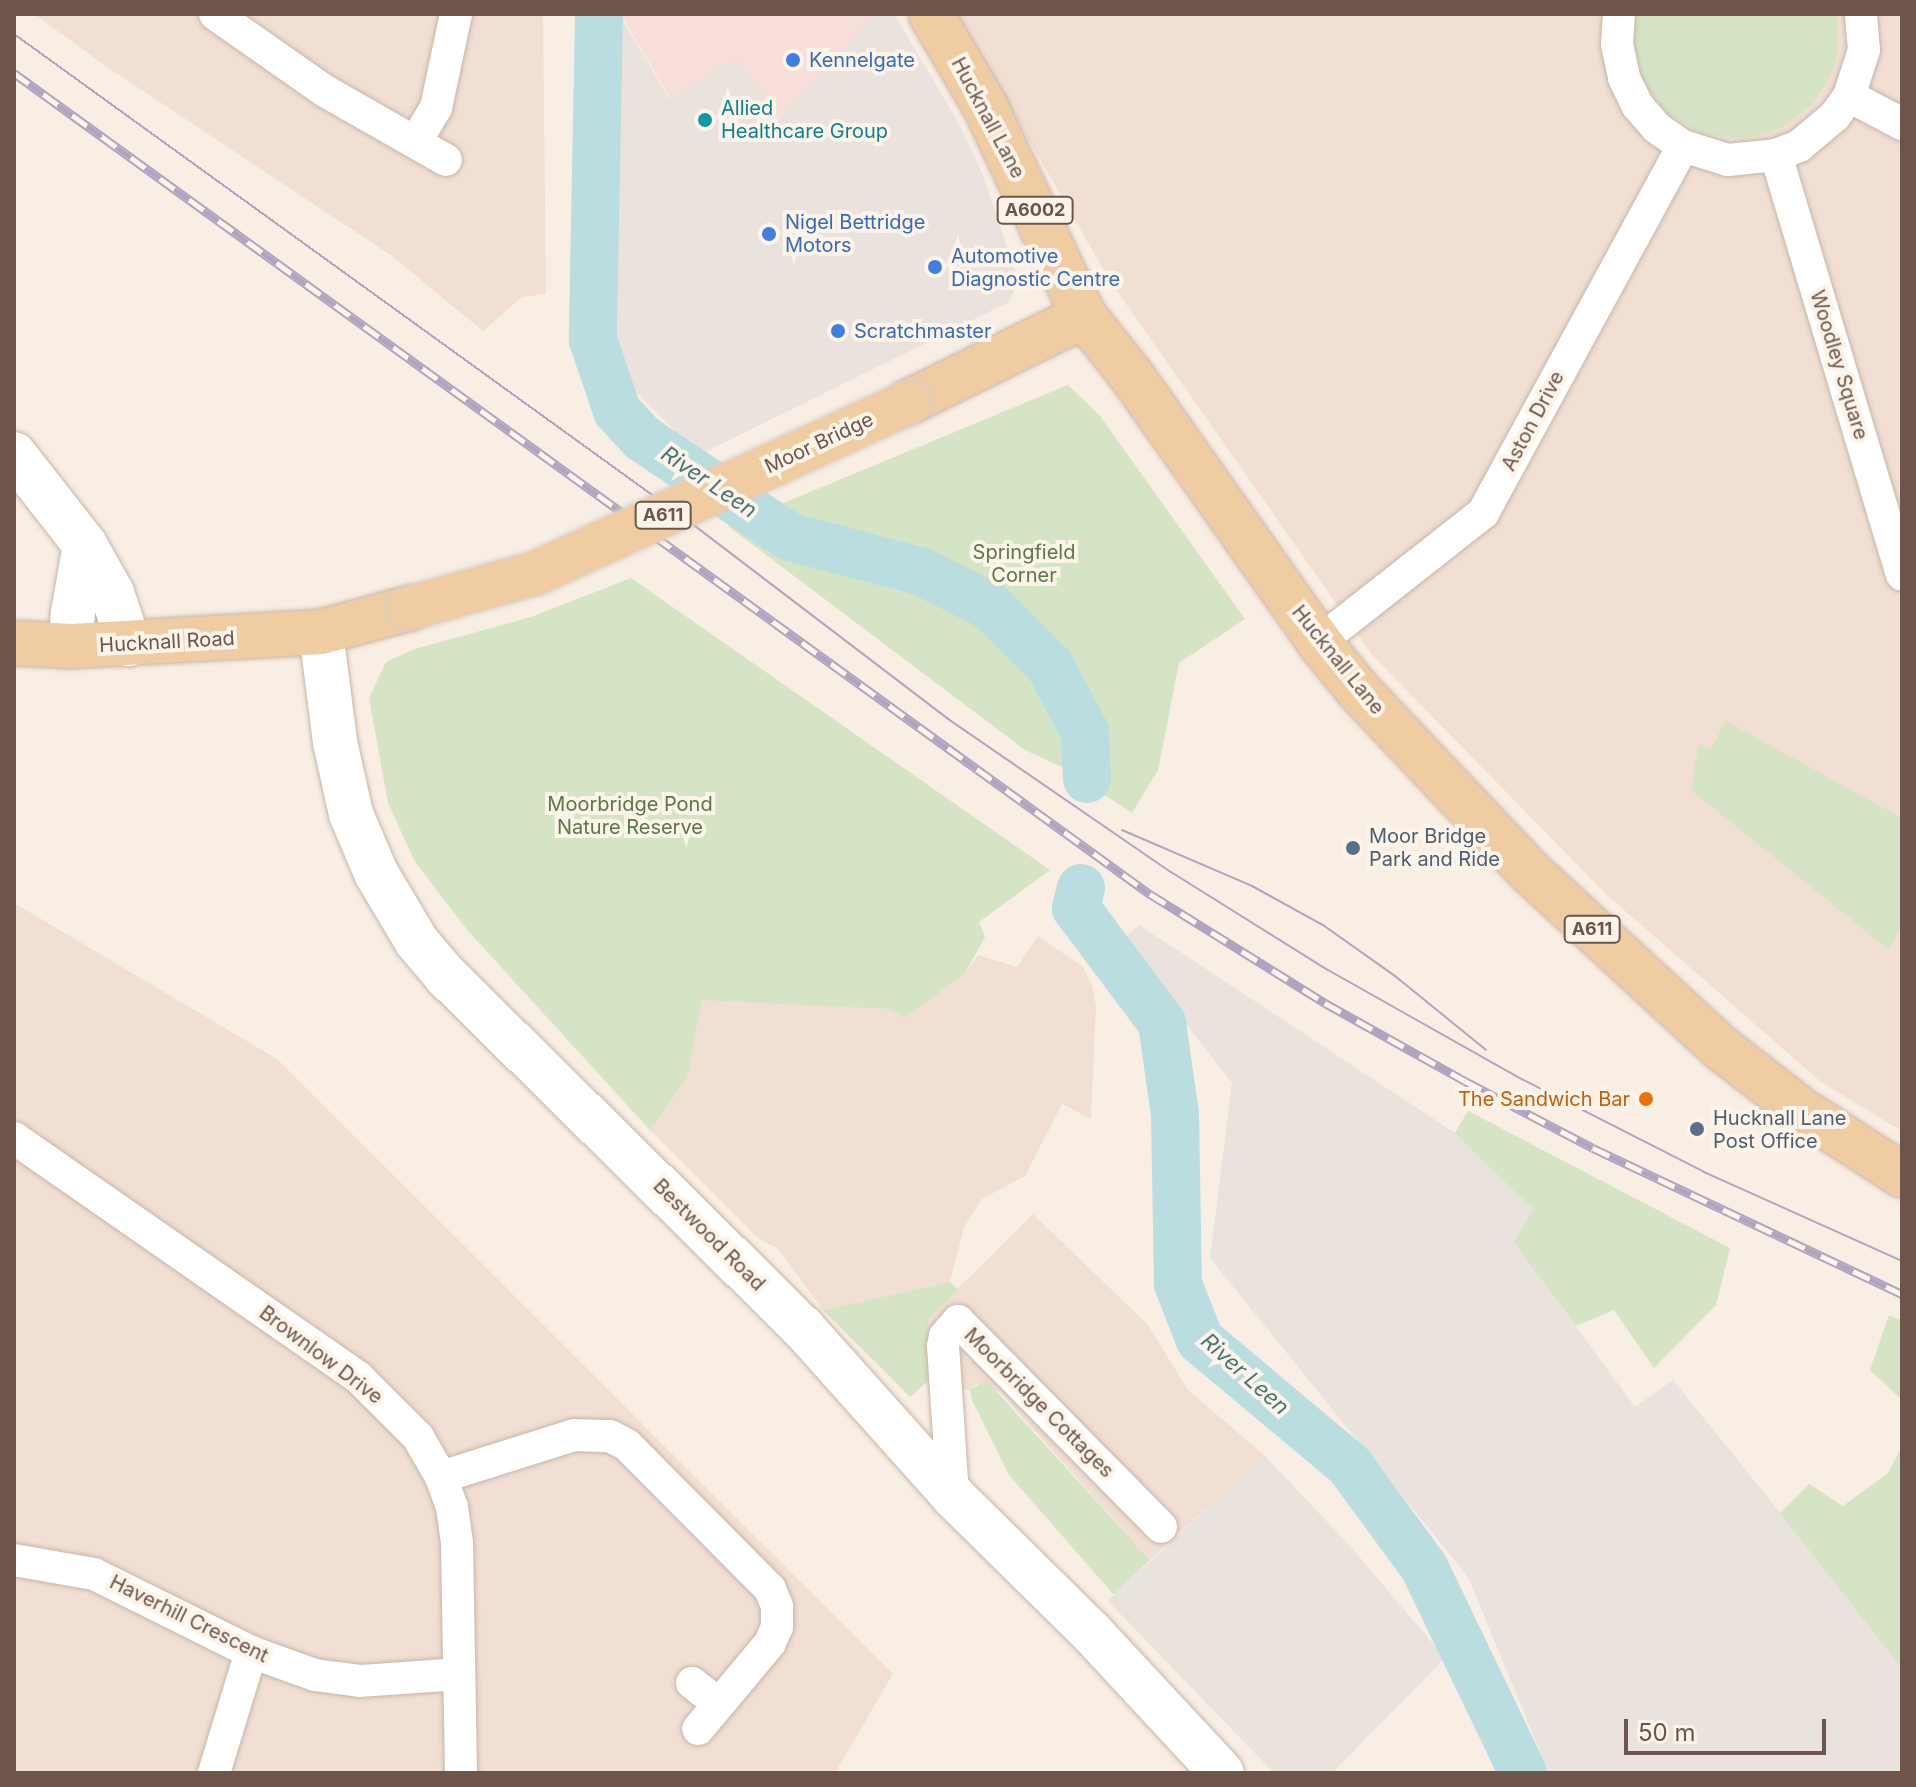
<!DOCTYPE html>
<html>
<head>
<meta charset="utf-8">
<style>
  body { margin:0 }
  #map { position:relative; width:1916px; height:1787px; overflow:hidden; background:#f9eee3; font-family:Inter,sans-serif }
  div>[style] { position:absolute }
  .residential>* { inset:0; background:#f0dfd2 }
  .commercial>* { inset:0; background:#f8ded8 }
  .industrial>* { inset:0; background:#e9e2dd }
  .green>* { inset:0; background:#d4e4c4 }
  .river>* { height:48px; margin:-24px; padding:0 24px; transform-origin:24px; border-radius:24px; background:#badee0 }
  .roads { filter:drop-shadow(0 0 2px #c8b5ab) drop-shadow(0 0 2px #c8b5ab) }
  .street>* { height:32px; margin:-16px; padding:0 16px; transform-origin:16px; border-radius:16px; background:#fff }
  .secondary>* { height:44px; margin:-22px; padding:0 22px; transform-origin:22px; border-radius:22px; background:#fff }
  .primary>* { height:44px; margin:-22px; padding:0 22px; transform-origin:22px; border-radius:22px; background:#f0cca3 }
  .tram>* { height:2px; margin:-1px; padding:0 1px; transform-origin:1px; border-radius:1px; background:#b0a4c0 }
  .rail>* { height:9px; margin-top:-4.5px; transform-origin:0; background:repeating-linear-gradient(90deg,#fcf3e9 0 18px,#b0a4c0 0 36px); box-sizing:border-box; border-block:2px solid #b0a4c0 }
  .bridges { filter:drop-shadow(0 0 2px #d6cfcd) drop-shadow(0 0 2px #d6cfcd) }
  .primary-bridge>* { height:44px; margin:-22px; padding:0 22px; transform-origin:22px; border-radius:22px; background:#f0cca3 }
  .dots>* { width:22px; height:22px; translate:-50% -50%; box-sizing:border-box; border:4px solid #fcf3e9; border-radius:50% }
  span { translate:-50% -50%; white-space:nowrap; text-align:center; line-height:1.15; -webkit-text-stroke:8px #fcf3e9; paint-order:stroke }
  .shield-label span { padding:2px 6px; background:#fcf3e9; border:2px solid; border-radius:6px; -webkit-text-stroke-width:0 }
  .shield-label { font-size:18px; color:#6e554c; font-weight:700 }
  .shop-label { font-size:20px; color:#366cbe }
  .left { translate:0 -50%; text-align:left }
  .culture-label { font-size:20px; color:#0d838f }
  .street-label { font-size:20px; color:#6e554c }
  .park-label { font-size:20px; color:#5b7849 }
  .service-label { font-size:20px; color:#4e5e75 }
  .food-label { font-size:20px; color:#c56008 }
  .right { translate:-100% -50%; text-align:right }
  .water-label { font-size:22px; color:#467578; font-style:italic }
  .frame { position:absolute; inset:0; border:16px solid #6e554c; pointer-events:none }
  .scale { position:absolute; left:1624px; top:1719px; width:202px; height:36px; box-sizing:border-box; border:4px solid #6e554c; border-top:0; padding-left:10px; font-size:24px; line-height:28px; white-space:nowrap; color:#6e554c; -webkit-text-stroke:6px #fcf3e9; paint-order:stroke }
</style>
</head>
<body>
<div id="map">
  <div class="residential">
    <i style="clip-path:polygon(34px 14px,543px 14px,546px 294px,522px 297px,483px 331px,392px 256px,107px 67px)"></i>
    <i style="clip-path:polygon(957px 14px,1902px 14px,1902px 1131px,1821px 1082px,1607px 895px,1373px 656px,1110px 281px)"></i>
    <i style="clip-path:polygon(14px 903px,277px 1059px,893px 1674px,835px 1773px,14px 1773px)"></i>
    <i style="clip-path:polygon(1038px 936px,1083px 967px,1092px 985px,1096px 1006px,1091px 1119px,1062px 1104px,1025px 1176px,982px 1199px,964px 1227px,950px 1282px,823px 1310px,778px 1249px,758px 1238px,650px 1130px,687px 1078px,702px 999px,889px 1009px,904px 1018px,964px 975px,978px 955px,1017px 967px)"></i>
    <i style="clip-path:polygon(1033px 1214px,1148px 1325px,1188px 1390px,1264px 1455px,1150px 1560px,1000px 1392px,977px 1384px,970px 1390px,928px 1381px,927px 1319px)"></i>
  </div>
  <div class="commercial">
    <i style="clip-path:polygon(621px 14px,873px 14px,779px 119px,671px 100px)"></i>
  </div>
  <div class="industrial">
    <i style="clip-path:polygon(873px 14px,894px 14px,958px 122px,983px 175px,1018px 280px,1009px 302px,699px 455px,624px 380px,613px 340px,621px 17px,670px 100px,737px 58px,779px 119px)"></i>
    <i style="clip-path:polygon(1139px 925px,1455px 1133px,1533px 1210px,1515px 1244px,1635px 1407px,1673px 1380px,1896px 1656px,1902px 1668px,1902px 1773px,1549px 1773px,1468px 1577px,1210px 1258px,1232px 1083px,1121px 941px)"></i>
    <i style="clip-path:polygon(1264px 1455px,1351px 1547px,1445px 1658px,1332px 1773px,1274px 1773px,1108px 1601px)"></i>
  </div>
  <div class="green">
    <i style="clip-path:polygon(1635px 14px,1837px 14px,1838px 48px,1834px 68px,1814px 103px,1782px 128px,1743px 139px,1703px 134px,1668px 114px,1644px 82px,1633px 43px)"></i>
    <i style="clip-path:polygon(1068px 385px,1100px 416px,1245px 619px,1179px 663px,1158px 770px,1132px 813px,1064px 768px,1025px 750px,728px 526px)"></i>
    <i style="clip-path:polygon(631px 578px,1050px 870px,979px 922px,985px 937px,964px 975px,904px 1018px,889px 1009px,702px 1000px,687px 1078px,650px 1130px,469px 932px,415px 862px,388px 803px,369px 698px,386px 662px,415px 649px,531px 617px)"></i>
    <i style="clip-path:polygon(1726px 721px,1902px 818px,1902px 924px,1889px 950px,1691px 790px,1699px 743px,1710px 750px)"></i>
    <i style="clip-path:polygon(1468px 1111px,1730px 1248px,1716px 1305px,1654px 1368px,1614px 1310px,1576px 1326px,1514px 1243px,1533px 1210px,1455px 1133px)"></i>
    <i style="clip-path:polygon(950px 1282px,958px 1290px,928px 1319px,928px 1381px,910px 1397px,823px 1310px)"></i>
    <i style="clip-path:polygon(1889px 1315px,1902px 1321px,1902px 1400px,1870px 1370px)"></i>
    <i style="clip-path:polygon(986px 1380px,1150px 1560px,1114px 1595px,1009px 1475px,972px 1400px,970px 1390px)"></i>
    <i style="clip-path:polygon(1902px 1446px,1902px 1668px,1780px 1513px,1809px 1484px,1843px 1506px,1888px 1473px)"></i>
  </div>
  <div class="river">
    <i style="left:599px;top:14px;width:326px;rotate:91.1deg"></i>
    <i style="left:593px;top:340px;width:75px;rotate:71.3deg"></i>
    <i style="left:617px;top:411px;width:37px;rotate:47deg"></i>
    <i style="left:642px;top:438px;width:178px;rotate:33.8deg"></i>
    <i style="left:790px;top:537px;width:134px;rotate:14.7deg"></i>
    <i style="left:920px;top:571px;width:78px;rotate:26.6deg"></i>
    <i style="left:990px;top:606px;width:85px;rotate:45deg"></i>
    <i style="left:1050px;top:666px;width:75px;rotate:62.1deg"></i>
    <i style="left:1085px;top:732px;width:47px;rotate:87.6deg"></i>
    <i style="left:1081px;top:888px;width:21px;rotate:104deg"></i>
    <i style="left:1076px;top:908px;width:144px;rotate:53.2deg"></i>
    <i style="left:1162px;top:1023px;width:92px;rotate:81.9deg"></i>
    <i style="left:1175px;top:1114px;width:170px;rotate:89deg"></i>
    <i style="left:1178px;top:1284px;width:60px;rotate:68.6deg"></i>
    <i style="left:1200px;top:1340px;width:196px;rotate:40deg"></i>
    <i style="left:1350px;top:1466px;width:125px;rotate:53.8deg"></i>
    <i style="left:1424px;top:1567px;width:229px;rotate:64.3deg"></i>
  </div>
  <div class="roads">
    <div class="street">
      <i style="left:215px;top:14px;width:134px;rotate:35deg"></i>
      <i style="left:325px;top:91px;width:139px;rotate:29.7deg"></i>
      <i style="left:1619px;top:14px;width:30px;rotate:94deg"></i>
      <i style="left:1617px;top:44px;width:35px;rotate:78deg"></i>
      <i style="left:1624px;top:78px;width:30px;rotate:64deg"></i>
      <i style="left:1637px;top:105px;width:30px;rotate:49deg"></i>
      <i style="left:1657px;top:128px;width:32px;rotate:35deg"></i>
      <i style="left:1683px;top:146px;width:47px;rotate:17.3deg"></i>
      <i style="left:1728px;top:160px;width:48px;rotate:-5.9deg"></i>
      <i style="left:1776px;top:155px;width:25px;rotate:-21deg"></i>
      <i style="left:1799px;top:146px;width:47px;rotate:-39.8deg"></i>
      <i style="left:1835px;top:116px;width:24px;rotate:-55deg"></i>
      <i style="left:1849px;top:96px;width:48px;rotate:-71.9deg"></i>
      <i style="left:1864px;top:50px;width:36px;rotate:-95deg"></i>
      <i style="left:1849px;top:96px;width:60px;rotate:27.8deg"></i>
      <i style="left:416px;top:141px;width:39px;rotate:-59deg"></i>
      <i style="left:436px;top:108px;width:96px;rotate:-78deg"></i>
      <i style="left:1776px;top:155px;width:438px;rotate:73.3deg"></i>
      <i style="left:1319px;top:642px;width:209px;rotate:-38.2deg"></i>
      <i style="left:1483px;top:513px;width:418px;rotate:-61.4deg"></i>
      <i style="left:14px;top:1138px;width:419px;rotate:34.8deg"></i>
      <i style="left:358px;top:1377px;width:85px;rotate:45deg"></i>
      <i style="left:418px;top:1437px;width:46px;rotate:60.1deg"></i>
      <i style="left:441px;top:1477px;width:32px;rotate:70deg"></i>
      <i style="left:452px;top:1507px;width:36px;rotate:82deg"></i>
      <i style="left:457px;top:1543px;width:230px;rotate:89deg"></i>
      <i style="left:441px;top:1477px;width:139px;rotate:-17.5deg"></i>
      <i style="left:574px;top:1435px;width:36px;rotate:2deg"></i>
      <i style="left:610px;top:1436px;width:19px;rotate:28deg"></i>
      <i style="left:627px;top:1445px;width:203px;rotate:45.2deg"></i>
      <i style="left:770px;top:1589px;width:18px;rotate:68deg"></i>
      <i style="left:777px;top:1606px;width:21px;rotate:90deg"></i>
      <i style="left:777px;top:1627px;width:17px;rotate:114deg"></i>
      <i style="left:770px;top:1643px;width:112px;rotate:129.9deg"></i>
      <i style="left:953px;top:1496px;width:150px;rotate:-93.8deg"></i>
      <i style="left:943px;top:1346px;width:10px;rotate:-79deg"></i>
      <i style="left:945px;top:1336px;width:20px;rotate:-49deg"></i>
      <i style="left:958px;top:1321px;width:289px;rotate:45.4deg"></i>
      <i style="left:14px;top:1560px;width:81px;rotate:9.9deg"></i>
      <i style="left:94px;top:1574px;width:175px;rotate:26.4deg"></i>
      <i style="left:251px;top:1652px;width:68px;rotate:19.8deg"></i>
      <i style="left:315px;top:1675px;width:45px;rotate:7.6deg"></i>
      <i style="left:360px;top:1681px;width:99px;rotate:-4deg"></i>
      <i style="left:692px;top:1683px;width:34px;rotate:38deg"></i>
      <i style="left:214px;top:1773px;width:127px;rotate:-73deg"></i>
    </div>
    <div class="secondary">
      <i style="left:14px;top:454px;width:115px;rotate:52deg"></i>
      <i style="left:85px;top:545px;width:55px;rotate:60.6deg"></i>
      <i style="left:112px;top:593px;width:54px;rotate:71.6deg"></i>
      <i style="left:321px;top:632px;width:111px;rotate:82.7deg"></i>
      <i style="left:335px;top:742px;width:74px;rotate:77.5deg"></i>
      <i style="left:351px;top:814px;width:64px;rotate:67deg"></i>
      <i style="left:376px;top:873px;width:80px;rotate:59.3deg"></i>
      <i style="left:417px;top:942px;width:45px;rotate:49.5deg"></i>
      <i style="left:446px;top:976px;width:501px;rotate:44.6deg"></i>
      <i style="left:803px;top:1328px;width:225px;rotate:48.2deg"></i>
      <i style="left:953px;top:1496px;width:194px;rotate:44.6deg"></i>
      <i style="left:1091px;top:1632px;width:192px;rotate:47.1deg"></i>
      <i style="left:71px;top:646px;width:33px;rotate:-87deg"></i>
      <i style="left:73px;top:613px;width:69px;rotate:-80deg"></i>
    </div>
    <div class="primary">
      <i style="left:931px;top:14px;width:107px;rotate:59.6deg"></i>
      <i style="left:985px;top:106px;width:232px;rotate:64.8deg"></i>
      <i style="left:1084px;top:316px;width:75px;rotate:51.5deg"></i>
      <i style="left:1131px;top:375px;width:327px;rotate:54.8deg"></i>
      <i style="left:1319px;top:642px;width:62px;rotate:50.9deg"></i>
      <i style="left:1358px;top:690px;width:248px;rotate:46.6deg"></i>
      <i style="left:1528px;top:870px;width:263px;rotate:42.7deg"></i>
      <i style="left:1721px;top:1048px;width:101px;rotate:37.8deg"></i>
      <i style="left:1801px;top:1110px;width:120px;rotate:32.8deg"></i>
      <i style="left:909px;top:402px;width:195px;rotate:-26.2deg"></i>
      <i style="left:14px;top:643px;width:57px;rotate:3deg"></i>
      <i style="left:71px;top:646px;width:250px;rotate:-3.2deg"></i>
      <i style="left:321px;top:632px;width:92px;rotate:-15.1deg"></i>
    </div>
  </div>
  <div class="tram">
    <i style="left:14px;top:34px;width:835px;rotate:35.84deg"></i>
    <i style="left:691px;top:523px;width:323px;rotate:37.3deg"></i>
    <i style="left:948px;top:719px;width:270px;rotate:34.5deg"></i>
    <i style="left:1171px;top:872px;width:185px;rotate:32deg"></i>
    <i style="left:1328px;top:970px;width:214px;rotate:29.4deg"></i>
    <i style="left:1514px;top:1075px;width:213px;rotate:27deg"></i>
    <i style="left:1704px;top:1172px;width:217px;rotate:24.2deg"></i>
    <i style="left:1122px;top:830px;width:142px;rotate:23.3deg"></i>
    <i style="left:1252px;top:886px;width:81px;rotate:28.8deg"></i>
    <i style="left:1323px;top:925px;width:88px;rotate:35.3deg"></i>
    <i style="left:1395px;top:976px;width:117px;rotate:39.1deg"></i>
  </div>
  <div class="rail">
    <i style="left:14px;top:73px;width:1402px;rotate:35.86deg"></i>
    <i style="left:1150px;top:894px;width:206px;rotate:31.9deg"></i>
    <i style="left:1325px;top:1003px;width:160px;rotate:29.1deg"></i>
    <i style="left:1465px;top:1081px;width:144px;rotate:27.6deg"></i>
    <i style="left:1593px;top:1148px;width:342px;rotate:25.3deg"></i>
  </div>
  <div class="bridges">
    <div class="primary-bridge">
      <i style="left:410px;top:608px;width:131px;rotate:-15.5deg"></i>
      <i style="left:536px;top:573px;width:410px;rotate:-24.6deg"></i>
    </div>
  </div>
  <div class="dots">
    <i style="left:793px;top:60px;background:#3f7fe0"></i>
    <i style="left:705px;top:120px;background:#0f9aa8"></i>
    <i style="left:769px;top:234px;background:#3f7fe0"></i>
    <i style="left:935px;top:267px;background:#3f7fe0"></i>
    <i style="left:838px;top:331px;background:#3f7fe0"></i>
    <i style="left:1353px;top:848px;background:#5c6f8a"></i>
    <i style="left:1646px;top:1099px;background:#e8710a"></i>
    <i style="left:1697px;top:1129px;background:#5c6f8a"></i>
  </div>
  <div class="shield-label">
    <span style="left:1035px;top:210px">A6002</span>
    <span style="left:663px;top:515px">A611</span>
    <span style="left:1592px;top:929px">A611</span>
  </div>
  <div class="shop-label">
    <span class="left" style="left:809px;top:60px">Kennelgate</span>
    <span class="left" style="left:785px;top:234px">Nigel Bettridge<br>Motors</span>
    <span class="left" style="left:951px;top:268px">Automotive<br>Diagnostic Centre</span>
    <span class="left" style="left:854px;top:331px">Scratchmaster</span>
  </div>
  <div class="culture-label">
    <span class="left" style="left:721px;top:120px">Allied<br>Healthcare Group</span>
  </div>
  <div class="street-label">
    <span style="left:988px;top:118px;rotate:62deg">Hucknall Lane</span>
    <span style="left:1839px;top:365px;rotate:73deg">Woodley Square</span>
    <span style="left:1533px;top:421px;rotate:-62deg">Aston Drive</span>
    <span style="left:819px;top:443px;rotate:-25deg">Moor Bridge</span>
    <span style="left:167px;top:642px;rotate:-3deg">Hucknall Road</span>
    <span style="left:1338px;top:660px;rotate:51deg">Hucknall Lane</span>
    <span style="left:709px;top:1235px;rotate:45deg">Bestwood Road</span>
    <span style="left:321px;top:1355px;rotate:37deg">Brownlow Drive</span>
    <span style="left:1039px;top:1403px;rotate:45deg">Moorbridge Cottages</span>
    <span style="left:189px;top:1619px;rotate:26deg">Haverhill Crescent</span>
  </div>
  <div class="park-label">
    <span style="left:1024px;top:564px">Springfield<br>Corner</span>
    <span style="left:630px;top:816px">Moorbridge Pond<br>Nature Reserve</span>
  </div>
  <div class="service-label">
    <span class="left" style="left:1369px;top:848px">Moor Bridge<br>Park and Ride</span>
    <span class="left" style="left:1713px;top:1130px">Hucknall Lane<br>Post Office</span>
  </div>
  <div class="food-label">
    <span class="right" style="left:1630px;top:1099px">The Sandwich Bar</span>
  </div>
  <div class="water-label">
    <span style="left:709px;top:482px;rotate:34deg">River Leen</span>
    <span style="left:1245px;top:1374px;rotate:42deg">River Leen</span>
  </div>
  <div class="frame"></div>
  <div class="scale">50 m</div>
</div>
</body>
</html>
